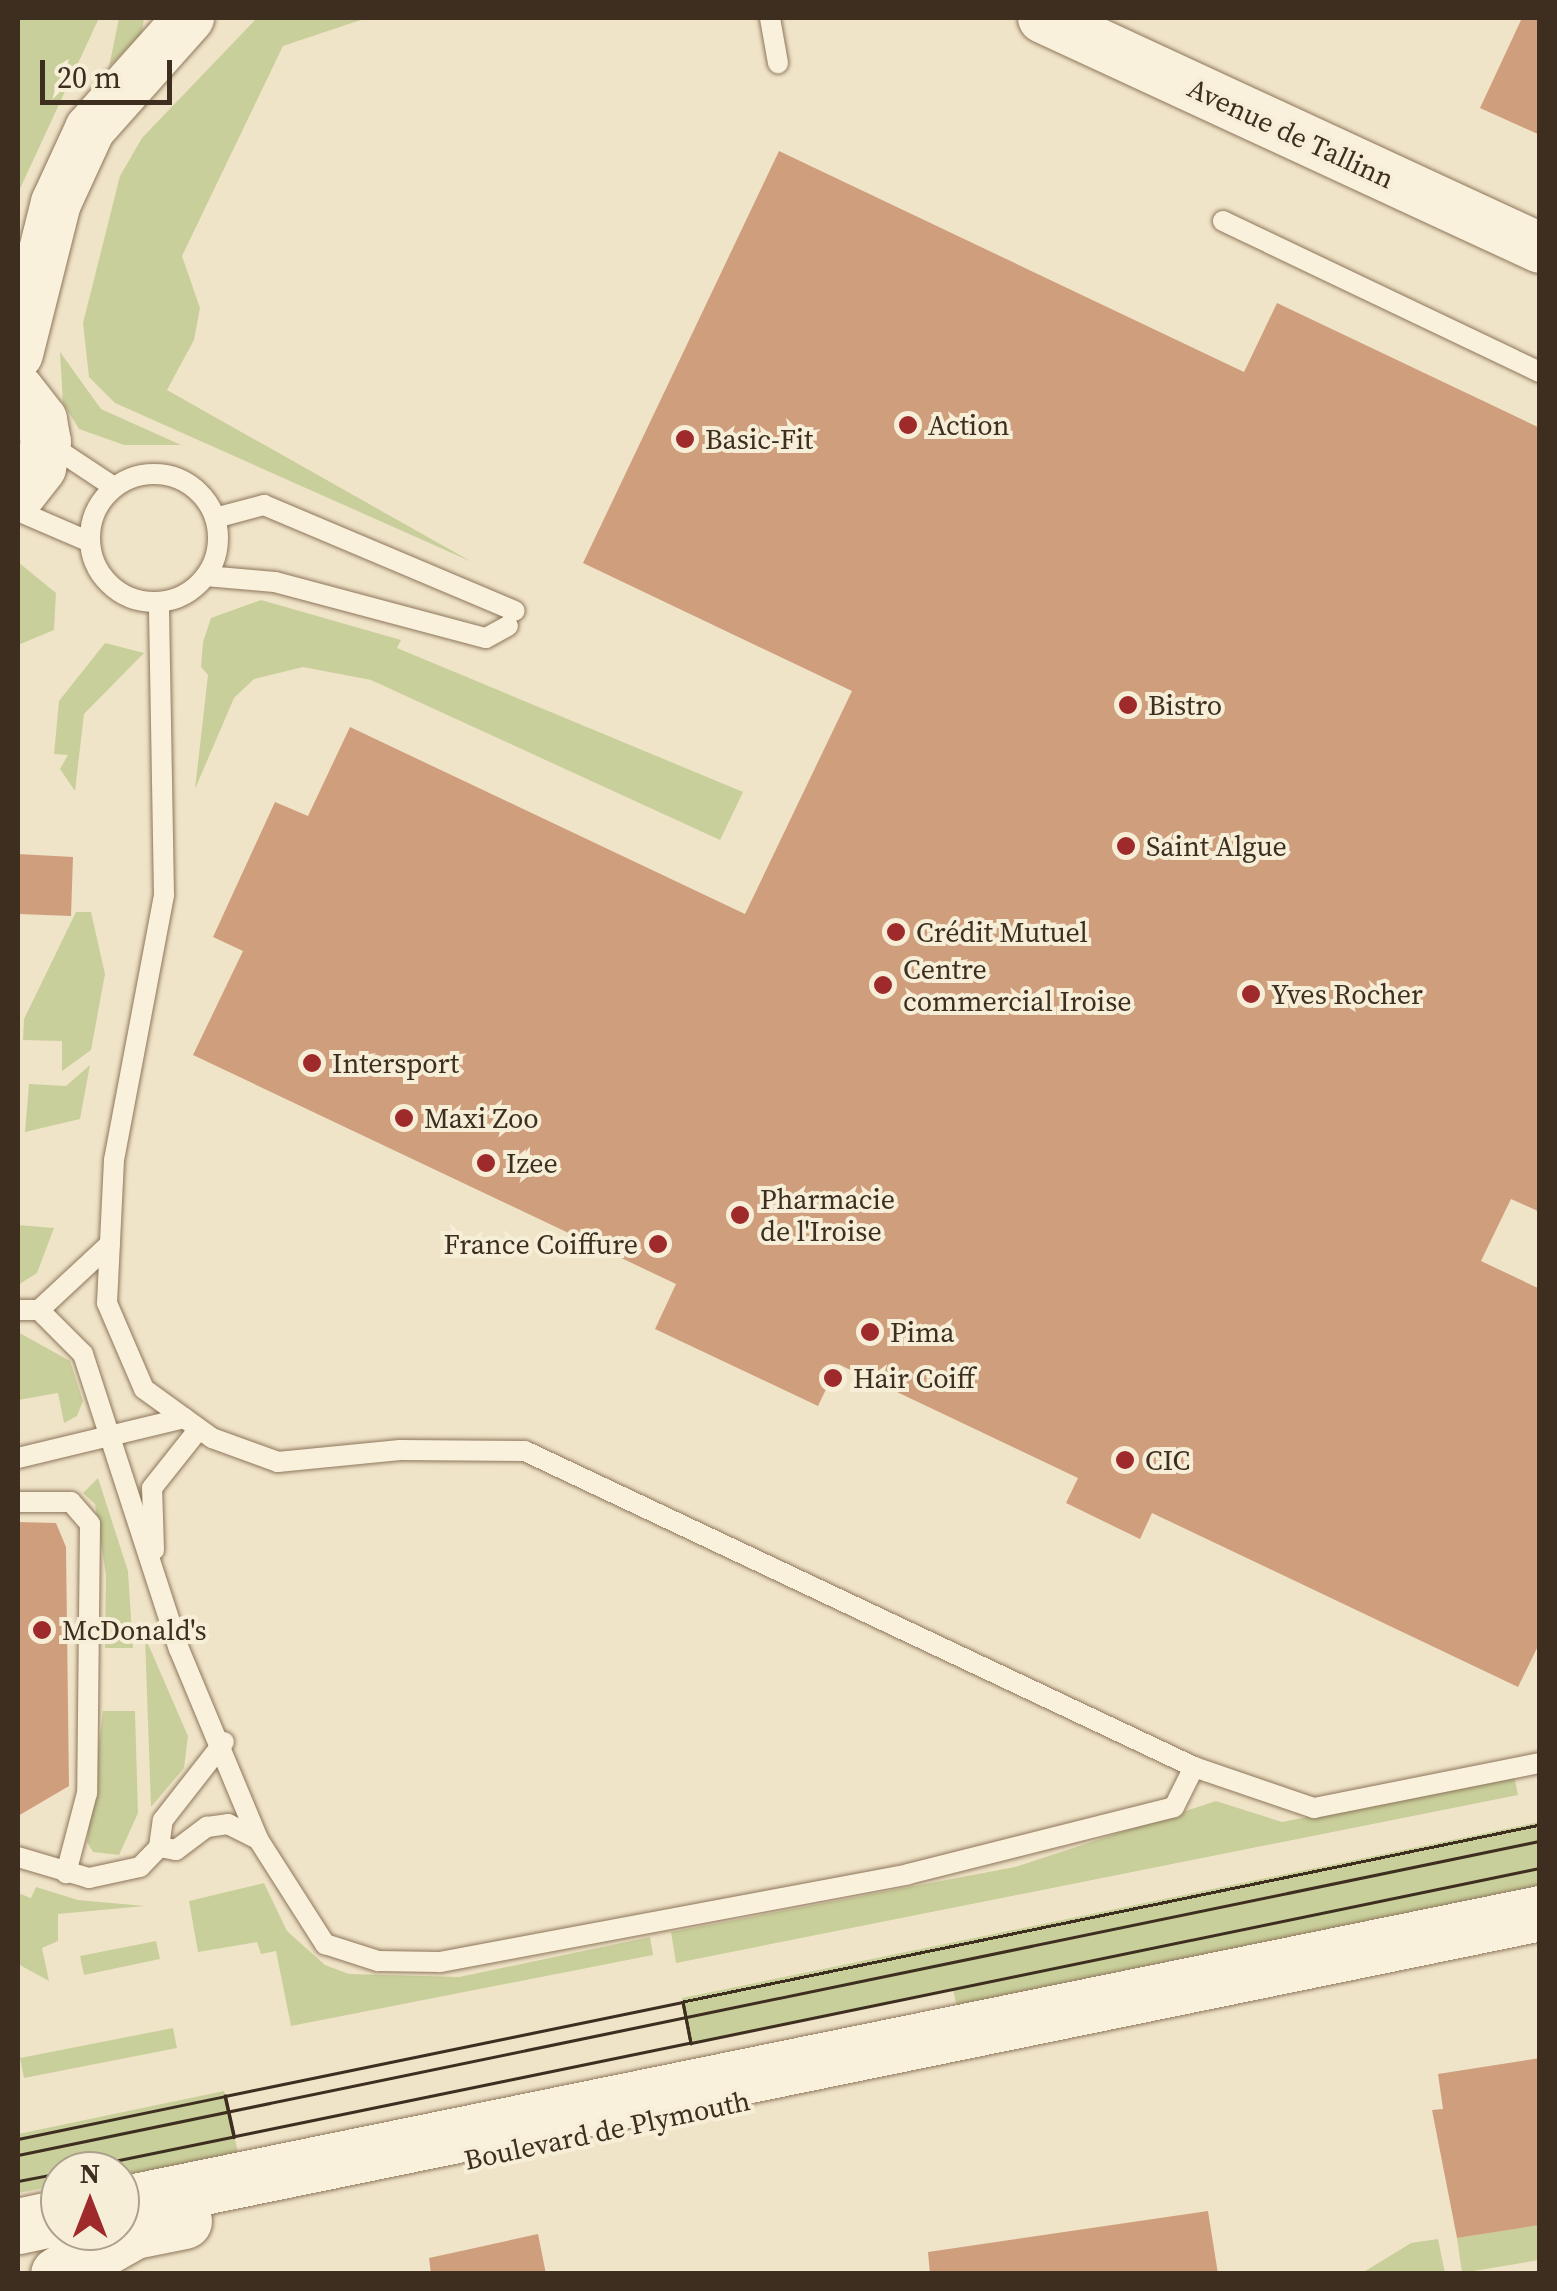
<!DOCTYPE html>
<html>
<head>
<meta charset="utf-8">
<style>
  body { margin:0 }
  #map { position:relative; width:1557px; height:2291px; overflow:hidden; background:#f0e4c8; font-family:"Source Serif 4",serif }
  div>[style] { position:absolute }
  .green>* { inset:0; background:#c9cf9b }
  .building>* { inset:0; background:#cf9f7d }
  .roads { filter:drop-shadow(0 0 2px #8d765c) drop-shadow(0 0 2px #8d765c) }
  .service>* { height:20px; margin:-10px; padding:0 10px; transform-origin:10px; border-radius:10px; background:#faf1dc }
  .service>.ring { margin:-10px; padding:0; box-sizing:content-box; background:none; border:20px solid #faf1dc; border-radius:50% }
  .tertiary>* { height:50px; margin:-25px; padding:0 25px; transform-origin:25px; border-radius:25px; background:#faf1dc }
  .secondary>* { height:55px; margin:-27.5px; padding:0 27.5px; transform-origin:27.5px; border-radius:27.5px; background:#faf1dc }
  .tram>* { height:2.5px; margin:-1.25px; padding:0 1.25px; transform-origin:1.25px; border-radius:1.25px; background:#3d2e20 }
  .dots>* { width:28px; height:28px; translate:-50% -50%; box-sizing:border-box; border:5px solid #f7eed8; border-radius:50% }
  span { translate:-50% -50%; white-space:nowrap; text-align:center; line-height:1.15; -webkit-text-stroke:8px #f7eed8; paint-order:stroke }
  .street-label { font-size:28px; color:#3d2e20 }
  .poi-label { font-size:28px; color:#3d2e20 }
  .left { translate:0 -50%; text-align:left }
  .right { translate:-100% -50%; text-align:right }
  .frame { position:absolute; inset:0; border:20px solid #3d2e20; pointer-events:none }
  .north { position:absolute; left:40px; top:2151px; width:100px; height:100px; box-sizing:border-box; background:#f7eed8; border:2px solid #ada18e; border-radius:50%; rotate:0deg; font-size:28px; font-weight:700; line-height:40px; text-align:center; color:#3d2e20 }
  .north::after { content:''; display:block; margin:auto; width:35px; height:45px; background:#9e2a2b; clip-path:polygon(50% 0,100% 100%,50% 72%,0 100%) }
  .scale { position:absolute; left:40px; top:60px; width:132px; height:45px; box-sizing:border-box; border:5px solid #3d2e20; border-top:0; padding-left:12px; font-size:30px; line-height:35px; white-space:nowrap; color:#3d2e20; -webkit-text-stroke:8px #f7eed8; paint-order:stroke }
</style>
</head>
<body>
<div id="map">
  <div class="green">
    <i style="clip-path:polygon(18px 18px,99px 18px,18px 193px)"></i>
    <i style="clip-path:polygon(119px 18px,144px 18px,142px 33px,109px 67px)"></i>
    <i style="clip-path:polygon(257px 18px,367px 18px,283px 46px,182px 256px,200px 308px,194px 340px,167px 390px,472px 562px,115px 403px,89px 377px,83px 323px,120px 176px,142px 138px)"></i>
    <i style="clip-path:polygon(60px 352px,101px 409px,181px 445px,124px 445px,79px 429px,63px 403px)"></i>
    <i style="clip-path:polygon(18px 562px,56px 593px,54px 630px,18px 645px)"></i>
    <i style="clip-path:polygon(261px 600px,401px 640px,397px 648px,743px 792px,720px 840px,371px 680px,303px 667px,254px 679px,234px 698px,195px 789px,208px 675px,201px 667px,203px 642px,211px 618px)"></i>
    <i style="clip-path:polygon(105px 643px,144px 653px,84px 714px,75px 791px,60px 769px,68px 755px,54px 754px,59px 701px)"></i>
    <i style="clip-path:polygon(76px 912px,91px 912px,105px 974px,91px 1050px,62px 1071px,62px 1041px,23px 1040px,24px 1019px)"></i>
    <i style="clip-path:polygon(90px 1065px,80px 1119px,25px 1132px,29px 1084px,66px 1086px)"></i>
    <i style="clip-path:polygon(18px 1225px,54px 1228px,37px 1273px,18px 1285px)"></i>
    <i style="clip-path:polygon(18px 1332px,70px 1361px,83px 1401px,77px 1416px,64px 1423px,58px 1393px,18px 1400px)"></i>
    <i style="clip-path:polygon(98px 1478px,128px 1571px,133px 1648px,105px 1648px,106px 1575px,95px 1504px,83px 1493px)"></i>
    <i style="clip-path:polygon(145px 1637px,188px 1736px,184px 1768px,151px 1807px)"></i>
    <i style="clip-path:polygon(103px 1711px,135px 1711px,138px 1813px,119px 1855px,93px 1852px,87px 1842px)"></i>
    <i style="clip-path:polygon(1514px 1776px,1518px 1795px,676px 1963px,671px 1932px,1015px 1867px,1216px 1801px,1282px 1822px)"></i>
    <i style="clip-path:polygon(1539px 1822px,1539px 1891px,958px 2011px,953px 1990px,691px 2043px,682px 1998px)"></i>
    <i style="clip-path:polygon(264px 1883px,287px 1931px,325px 1965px,349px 1974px,459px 1977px,650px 1937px,653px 1955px,291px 2026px,276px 1951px,261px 1954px,257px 1942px,198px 1952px,189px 1901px)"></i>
    <i style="clip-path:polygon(36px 1887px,78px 1900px,145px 1906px,58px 1914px,58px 1941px,42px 1948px,49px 1981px,18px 1964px,18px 1893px,31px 1898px)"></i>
    <i style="clip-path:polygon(156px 1941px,160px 1959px,84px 1975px,80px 1956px)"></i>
    <i style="clip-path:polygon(173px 2028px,177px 2048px,24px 2078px,20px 2058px)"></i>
    <i style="clip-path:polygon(224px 2091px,239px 2157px,120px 2175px,60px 2171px,60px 2185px,18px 2193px,18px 2134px)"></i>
    <i style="clip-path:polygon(1539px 2225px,1539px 2260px,1462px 2273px,1457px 2238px)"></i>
    <i style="clip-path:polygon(1438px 2239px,1445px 2273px,1362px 2273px,1411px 2243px)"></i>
  </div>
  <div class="building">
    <i style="clip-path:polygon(1522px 18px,1540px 18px,1540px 135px,1480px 108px)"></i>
    <i style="clip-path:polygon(779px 151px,1244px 372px,1277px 303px,1540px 428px,1540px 1212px,1511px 1199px,1481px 1261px,1540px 1289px,1540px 1642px,1518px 1687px,1152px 1513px,1140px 1539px,1066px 1503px,1078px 1478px,838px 1364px,818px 1406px,655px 1329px,676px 1284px,193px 1055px,243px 951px,213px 937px,275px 802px,308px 816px,350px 727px,745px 914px,852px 691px,583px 563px)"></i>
    <i style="clip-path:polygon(18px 854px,73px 857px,71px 916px,18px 914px)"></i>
    <i style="clip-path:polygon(18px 1522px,56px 1523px,66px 1547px,69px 1786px,18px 1816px)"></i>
    <i style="clip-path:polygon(1540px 2058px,1540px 2225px,1457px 2238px,1432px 2110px,1443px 2109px,1438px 2074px)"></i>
    <i style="clip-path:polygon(1208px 2211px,1218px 2274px,930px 2274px,928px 2252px)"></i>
    <i style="clip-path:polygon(538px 2234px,546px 2274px,431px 2274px,429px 2258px)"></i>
  </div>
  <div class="roads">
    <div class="service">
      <i style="left:770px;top:18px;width:46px;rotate:79.9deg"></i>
      <i style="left:1223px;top:221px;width:351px;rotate:25.5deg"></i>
      <i style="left:49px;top:444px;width:78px;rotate:33.5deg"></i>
      <i class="ring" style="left:90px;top:474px;width:108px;height:108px"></i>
      <i style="left:18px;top:511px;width:78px;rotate:23.3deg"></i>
      <i style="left:215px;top:518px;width:51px;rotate:-14.9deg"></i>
      <i style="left:264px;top:505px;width:272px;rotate:22.9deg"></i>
      <i style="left:206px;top:576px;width:69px;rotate:5deg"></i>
      <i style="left:275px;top:582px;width:218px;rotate:14.9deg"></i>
      <i style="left:486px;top:638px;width:25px;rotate:-29deg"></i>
      <i style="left:18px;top:1310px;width:21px"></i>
      <i style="left:39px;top:1310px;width:62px;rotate:45deg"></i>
      <i style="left:83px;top:1354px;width:310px;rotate:72deg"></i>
      <i style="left:179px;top:1649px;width:206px;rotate:67.4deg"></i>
      <i style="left:258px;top:1839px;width:125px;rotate:57.5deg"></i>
      <i style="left:325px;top:1944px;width:56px;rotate:17.8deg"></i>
      <i style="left:378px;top:1961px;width:62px;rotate:0.9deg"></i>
      <i style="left:440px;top:1962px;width:476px;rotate:-10.6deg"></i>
      <i style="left:908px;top:1874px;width:274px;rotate:-14.1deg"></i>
      <i style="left:1174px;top:1807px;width:45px;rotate:-63.4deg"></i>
      <i style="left:1194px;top:1767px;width:740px;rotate:-154.72deg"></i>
      <i style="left:525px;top:1451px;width:125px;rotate:-179.5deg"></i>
      <i style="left:400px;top:1450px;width:123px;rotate:174.4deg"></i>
      <i style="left:278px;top:1462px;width:70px;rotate:-160deg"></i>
      <i style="left:212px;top:1438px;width:84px;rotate:-144.2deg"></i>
      <i style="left:144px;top:1389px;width:94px;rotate:-113.3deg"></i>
      <i style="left:107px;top:1303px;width:143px;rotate:-87.2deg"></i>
      <i style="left:114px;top:1160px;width:270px;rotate:-79.3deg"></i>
      <i style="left:164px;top:895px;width:293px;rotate:-91deg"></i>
      <i style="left:39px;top:1310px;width:97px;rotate:-42.9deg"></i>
      <i style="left:18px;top:1458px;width:171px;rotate:-13.5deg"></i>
      <i style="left:18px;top:1502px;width:53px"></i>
      <i style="left:71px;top:1502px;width:29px;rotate:49deg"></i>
      <i style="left:90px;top:1524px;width:269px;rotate:90.6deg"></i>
      <i style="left:87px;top:1793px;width:83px;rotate:104.7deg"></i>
      <i style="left:154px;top:1550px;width:62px;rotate:-91.8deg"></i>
      <i style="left:152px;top:1488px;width:75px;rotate:-51.5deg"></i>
      <i style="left:1194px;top:1767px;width:127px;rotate:18.9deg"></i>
      <i style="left:1314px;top:1808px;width:230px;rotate:-11.3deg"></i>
      <i style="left:159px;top:1847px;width:17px;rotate:10deg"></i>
      <i style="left:176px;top:1850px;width:39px;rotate:-37deg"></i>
      <i style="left:207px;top:1827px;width:21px;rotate:-8deg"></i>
      <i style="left:228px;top:1824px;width:34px;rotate:27deg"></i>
      <i style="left:18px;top:1857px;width:74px;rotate:16.5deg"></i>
      <i style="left:89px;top:1878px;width:52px;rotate:-12.2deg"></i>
      <i style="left:140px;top:1867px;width:28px;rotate:-46deg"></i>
      <i style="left:159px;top:1847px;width:27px;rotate:-82deg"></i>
      <i style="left:163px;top:1820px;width:99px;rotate:-52deg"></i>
    </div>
    <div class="tertiary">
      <i style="left:1043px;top:18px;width:548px;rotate:24.83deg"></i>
      <i style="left:18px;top:354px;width:156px;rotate:-75.9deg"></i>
      <i style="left:56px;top:203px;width:81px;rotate:-65.3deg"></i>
      <i style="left:90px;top:129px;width:149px;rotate:-48.3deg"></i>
      <i style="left:18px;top:389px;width:39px;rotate:52deg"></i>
      <i style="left:42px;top:420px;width:22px;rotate:80deg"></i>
      <i style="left:46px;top:442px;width:26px;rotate:101deg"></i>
      <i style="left:41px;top:468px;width:37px;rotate:128deg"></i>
    </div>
    <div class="secondary">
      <i style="left:120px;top:2204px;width:1450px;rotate:-11.58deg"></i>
      <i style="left:18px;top:2226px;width:43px;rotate:-12.1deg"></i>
      <i style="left:58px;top:2274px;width:87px;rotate:-29.5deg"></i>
      <i style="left:134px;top:2231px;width:51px;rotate:-11.3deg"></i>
    </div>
  </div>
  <div class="tram">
    <i style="left:1540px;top:1825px;width:875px;rotate:168.33deg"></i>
    <i style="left:683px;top:2002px;width:42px;rotate:79deg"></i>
    <i style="left:691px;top:2043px;width:867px;rotate:-11.65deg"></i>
    <i style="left:683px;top:2002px;width:42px;rotate:79deg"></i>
    <i style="left:691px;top:2043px;width:467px;rotate:168.4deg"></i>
    <i style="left:234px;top:2137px;width:42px;rotate:-102.4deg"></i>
    <i style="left:225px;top:2096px;width:468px;rotate:-11.6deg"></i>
    <i style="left:18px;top:2139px;width:211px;rotate:-11.7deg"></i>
    <i style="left:225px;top:2096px;width:42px;rotate:77.6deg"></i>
    <i style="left:234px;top:2137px;width:169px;rotate:168.4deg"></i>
    <i style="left:18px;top:2155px;width:1554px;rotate:-11.66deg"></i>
    <i style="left:18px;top:2181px;width:43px;rotate:-10.8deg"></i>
  </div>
  <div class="dots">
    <i style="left:908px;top:425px;background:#9e2a2b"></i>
    <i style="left:685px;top:439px;background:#9e2a2b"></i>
    <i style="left:1128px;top:705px;background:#9e2a2b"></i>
    <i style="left:1126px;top:846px;background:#9e2a2b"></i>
    <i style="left:896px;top:932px;background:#9e2a2b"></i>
    <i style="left:883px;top:985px;background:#9e2a2b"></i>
    <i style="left:1251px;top:994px;background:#9e2a2b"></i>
    <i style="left:312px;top:1063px;background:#9e2a2b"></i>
    <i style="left:404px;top:1118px;background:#9e2a2b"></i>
    <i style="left:486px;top:1163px;background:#9e2a2b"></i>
    <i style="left:740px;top:1215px;background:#9e2a2b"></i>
    <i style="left:658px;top:1244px;background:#9e2a2b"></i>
    <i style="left:870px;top:1332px;background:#9e2a2b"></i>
    <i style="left:833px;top:1378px;background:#9e2a2b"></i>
    <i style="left:1125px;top:1460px;background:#9e2a2b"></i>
    <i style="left:42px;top:1630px;background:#9e2a2b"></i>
  </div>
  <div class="street-label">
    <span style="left:1291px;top:133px;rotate:25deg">Avenue de Tallinn</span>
    <span style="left:607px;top:2130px;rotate:-12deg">Boulevard de Plymouth</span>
  </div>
  <div class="poi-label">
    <span class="left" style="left:928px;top:425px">Action</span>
    <span class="left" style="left:705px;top:439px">Basic-Fit</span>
    <span class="left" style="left:1148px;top:705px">Bistro</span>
    <span class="left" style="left:1146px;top:846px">Saint Algue</span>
    <span class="left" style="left:916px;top:932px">Crédit Mutuel</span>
    <span class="left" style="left:903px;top:985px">Centre<br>commercial Iroise</span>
    <span class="left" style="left:1271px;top:994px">Yves Rocher</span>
    <span class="left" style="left:332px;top:1063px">Intersport</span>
    <span class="left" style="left:424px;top:1118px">Maxi Zoo</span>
    <span class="left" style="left:506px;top:1163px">Izee</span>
    <span class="left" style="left:760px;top:1215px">Pharmacie<br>de l'Iroise</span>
    <span class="right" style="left:638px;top:1244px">France Coiffure</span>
    <span class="left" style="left:890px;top:1332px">Pima</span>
    <span class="left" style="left:853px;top:1378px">Hair Coiff</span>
    <span class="left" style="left:1145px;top:1460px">CIC</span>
    <span class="left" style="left:62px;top:1630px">McDonald's</span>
  </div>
  <div class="frame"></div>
  <div class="north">N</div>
  <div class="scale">20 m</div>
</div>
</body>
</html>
